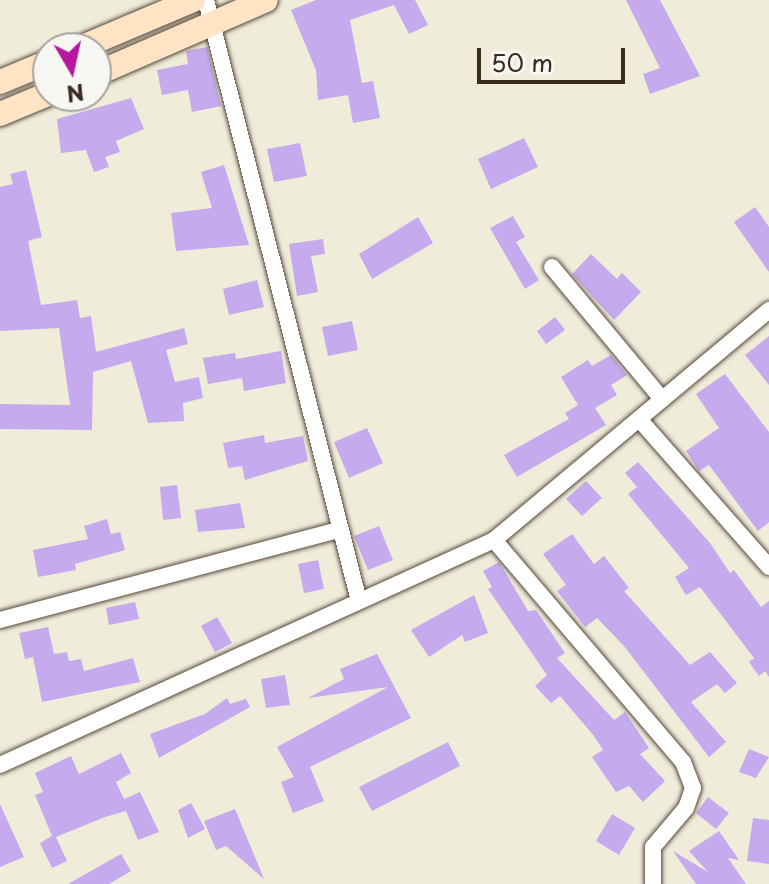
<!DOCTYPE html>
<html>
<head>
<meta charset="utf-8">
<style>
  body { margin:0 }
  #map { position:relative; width:769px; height:884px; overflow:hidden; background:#efecda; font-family:"Playpen Sans",sans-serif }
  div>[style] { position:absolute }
  .building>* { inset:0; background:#c5aaed }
  .roads { filter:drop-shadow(0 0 2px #56473a) drop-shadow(0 0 2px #56473a) }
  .street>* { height:16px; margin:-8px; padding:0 8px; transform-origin:8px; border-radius:8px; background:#fff }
  .secondary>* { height:24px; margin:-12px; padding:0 12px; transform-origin:12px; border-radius:12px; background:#fee4c5 }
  span { translate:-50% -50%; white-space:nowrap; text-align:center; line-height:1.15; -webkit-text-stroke:6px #f6f6f2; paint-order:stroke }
  .north { position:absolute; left:32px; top:32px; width:80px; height:80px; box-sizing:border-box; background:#f6f6f2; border:2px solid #aba49d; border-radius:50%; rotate:171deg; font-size:22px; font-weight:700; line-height:32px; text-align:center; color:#3b2a1e }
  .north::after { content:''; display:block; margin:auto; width:28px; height:36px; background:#b5179e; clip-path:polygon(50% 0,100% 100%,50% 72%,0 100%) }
  .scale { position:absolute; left:477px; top:48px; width:148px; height:36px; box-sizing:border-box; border:4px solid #3b2a1e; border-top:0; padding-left:10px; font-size:24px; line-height:28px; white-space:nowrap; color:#3b2a1e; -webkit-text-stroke:6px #f6f6f2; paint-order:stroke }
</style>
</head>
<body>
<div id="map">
  <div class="building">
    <i style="clip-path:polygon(316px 0,415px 0,428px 25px,409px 34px,394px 5px,350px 20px,362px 83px,373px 81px,380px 118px,353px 123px,348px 95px,318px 100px,316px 70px,291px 10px)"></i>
    <i style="clip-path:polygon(626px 0,660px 0,700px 76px,650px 94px,643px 74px,660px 68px)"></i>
    <i style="clip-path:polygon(207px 47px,221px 106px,192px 112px,188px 90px,162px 95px,157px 70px,188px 64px,186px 51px)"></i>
    <i style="clip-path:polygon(131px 98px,144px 129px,116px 141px,120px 152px,105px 157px,109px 167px,94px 172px,86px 150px,61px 153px,57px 119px)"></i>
    <i style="clip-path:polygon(524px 138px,538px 167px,491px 189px,478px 159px)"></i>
    <i style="clip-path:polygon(300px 143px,307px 176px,274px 182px,267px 149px)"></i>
    <i style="clip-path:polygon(224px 165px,249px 245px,176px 251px,171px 213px,212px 208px,201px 172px)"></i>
    <i style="clip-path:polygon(26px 170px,42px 237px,28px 241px,41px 305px,77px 300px,80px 318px,91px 316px,96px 352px,184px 328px,188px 344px,166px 350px,175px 382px,199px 377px,203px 398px,183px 403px,184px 421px,148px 423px,131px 361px,93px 372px,92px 430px,0 429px,0 404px,70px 405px,59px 328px,0 331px,0 187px,13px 184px,10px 174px)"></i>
    <i style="clip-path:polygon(755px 207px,769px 227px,769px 272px,734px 222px)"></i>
    <i style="clip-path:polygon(513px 216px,525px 237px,516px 242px,539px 280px,525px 289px,490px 228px)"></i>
    <i style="clip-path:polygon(418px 217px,433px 243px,372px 279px,359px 254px)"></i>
    <i style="clip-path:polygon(323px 239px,325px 254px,311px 256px,318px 292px,297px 296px,289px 244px)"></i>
    <i style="clip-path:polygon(591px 254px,617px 279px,622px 273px,641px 292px,614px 320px,572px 274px)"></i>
    <i style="clip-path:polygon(257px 280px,264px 307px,229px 315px,223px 289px)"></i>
    <i style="clip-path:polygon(555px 317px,565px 330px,546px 344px,537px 331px)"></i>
    <i style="clip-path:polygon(352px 321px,358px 350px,328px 356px,322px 327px)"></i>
    <i style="clip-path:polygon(769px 336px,769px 385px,745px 355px)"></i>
    <i style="clip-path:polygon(281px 351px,286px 383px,244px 391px,242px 378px,208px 384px,203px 358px,235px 353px,236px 359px)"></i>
    <i style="clip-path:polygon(611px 355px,627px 375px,611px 385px,617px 395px,595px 408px,606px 425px,517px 477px,504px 455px,569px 419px,565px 413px,578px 405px,561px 377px,588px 360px,592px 366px)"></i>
    <i style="clip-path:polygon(725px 374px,769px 432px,769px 522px,758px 531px,709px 465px,699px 471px,686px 451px,719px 428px,696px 394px)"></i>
    <i style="clip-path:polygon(367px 428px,383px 463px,349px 478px,334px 442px)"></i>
    <i style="clip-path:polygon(264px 435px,265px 443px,303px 436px,308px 461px,245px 480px,242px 466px,228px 468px,223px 443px)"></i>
    <i style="clip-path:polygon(638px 462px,710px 543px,730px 573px,734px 570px,761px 607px,769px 601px,769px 677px,765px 671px,759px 676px,749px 662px,754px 658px,700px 587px,686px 595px,675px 577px,689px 568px,628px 494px,637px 487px,625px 473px)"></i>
    <i style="clip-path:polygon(586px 481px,602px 498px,582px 516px,566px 499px)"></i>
    <i style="clip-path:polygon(177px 485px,181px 518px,163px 520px,160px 487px)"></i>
    <i style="clip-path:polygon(240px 503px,245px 528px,198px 532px,195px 510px)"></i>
    <i style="clip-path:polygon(107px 519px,111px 534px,120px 532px,125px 550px,75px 564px,76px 570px,38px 577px,33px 550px,88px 539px,84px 526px)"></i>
    <i style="clip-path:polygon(379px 526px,393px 560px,368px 570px,354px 536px)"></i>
    <i style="clip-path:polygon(572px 534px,594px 564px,604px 556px,629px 588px,624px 591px,690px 665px,710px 652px,737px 683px,725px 693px,717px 684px,691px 702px,726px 742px,709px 757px,624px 646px,597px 618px,585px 627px,557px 591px,566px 585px,543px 554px)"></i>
    <i style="clip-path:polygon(318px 560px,324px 589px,304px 593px,298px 564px)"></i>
    <i style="clip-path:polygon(499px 562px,528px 611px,536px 610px,565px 653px,557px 658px,614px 720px,625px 712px,649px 748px,640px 754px,665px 781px,643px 802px,629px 786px,616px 792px,592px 757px,603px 750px,594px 736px,560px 696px,551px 703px,535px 686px,547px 675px,488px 589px,492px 587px,483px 571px)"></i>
    <i style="clip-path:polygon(474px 595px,488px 633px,465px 642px,462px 635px,429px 657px,411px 630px)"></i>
    <i style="clip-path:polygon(135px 602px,139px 619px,109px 625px,106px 608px)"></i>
    <i style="clip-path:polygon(217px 617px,232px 643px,215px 652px,201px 626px)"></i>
    <i style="clip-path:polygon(48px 627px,54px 654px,67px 652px,69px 661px,81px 659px,84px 671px,133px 658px,140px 682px,42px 702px,33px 657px,25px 659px,19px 633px)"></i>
    <i style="clip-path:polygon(377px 654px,411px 718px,310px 767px,324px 801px,293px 813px,281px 782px,294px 777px,277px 747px,388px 687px,308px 698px,344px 679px,340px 669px)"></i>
    <i style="clip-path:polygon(285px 675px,290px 705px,266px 708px,261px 679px)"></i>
    <i style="clip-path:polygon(227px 698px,230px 704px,246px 699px,250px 707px,159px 758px,150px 734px,205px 714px)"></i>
    <i style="clip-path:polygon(448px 742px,460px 766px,372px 811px,359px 787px)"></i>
    <i style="clip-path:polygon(749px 749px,769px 757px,756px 778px,739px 772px)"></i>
    <i style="clip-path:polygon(121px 753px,131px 773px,116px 782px,124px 799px,140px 792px,159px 832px,138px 840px,126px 811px,105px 817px,56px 837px,67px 861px,52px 868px,40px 843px,52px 836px,35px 795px,43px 792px,35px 773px,71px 756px,79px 774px)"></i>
    <i style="clip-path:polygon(708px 797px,729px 813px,716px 829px,696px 813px)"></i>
    <i style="clip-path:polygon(191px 803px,205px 829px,188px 838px,178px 810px)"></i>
    <i style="clip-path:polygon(0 804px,24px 857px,0 867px)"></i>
    <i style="clip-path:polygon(235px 809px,264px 879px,226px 846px,216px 850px,204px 821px)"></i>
    <i style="clip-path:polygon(612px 814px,635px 828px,619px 855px,596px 841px)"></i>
    <i style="clip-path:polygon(753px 818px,769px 820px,769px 864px,747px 861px)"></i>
    <i style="clip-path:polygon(719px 831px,739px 860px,728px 858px,746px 884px,696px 884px,673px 851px,708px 872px,689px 851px)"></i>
    <i style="clip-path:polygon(121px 854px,131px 871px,109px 884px,68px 884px)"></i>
  </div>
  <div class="roads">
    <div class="street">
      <i style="left:206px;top:0;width:620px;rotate:75.72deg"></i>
      <i style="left:552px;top:267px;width:172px;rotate:50.2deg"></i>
      <i style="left:639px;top:419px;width:197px;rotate:48.7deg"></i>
      <i style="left:494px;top:540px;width:292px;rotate:49.6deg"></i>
      <i style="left:683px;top:762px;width:28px;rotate:69deg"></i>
      <i style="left:693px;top:788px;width:21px;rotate:109deg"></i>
      <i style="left:686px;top:808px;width:51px;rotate:130.2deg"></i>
      <i style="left:653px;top:847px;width:37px;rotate:90deg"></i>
      <i style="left:0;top:620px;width:350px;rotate:-14.9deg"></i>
      <i style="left:0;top:765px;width:543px;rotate:-24.49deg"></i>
      <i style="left:494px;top:540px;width:359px;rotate:-39.9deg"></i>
    </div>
    <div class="secondary">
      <i style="left:80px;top:48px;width:123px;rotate:-23deg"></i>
      <i style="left:96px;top:74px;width:185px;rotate:-23.5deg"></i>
      <i style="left:0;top:82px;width:52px;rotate:-22.6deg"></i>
      <i style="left:0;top:114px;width:52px;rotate:-22.6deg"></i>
    </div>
  </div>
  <div class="north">N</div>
  <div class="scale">50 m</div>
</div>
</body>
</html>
